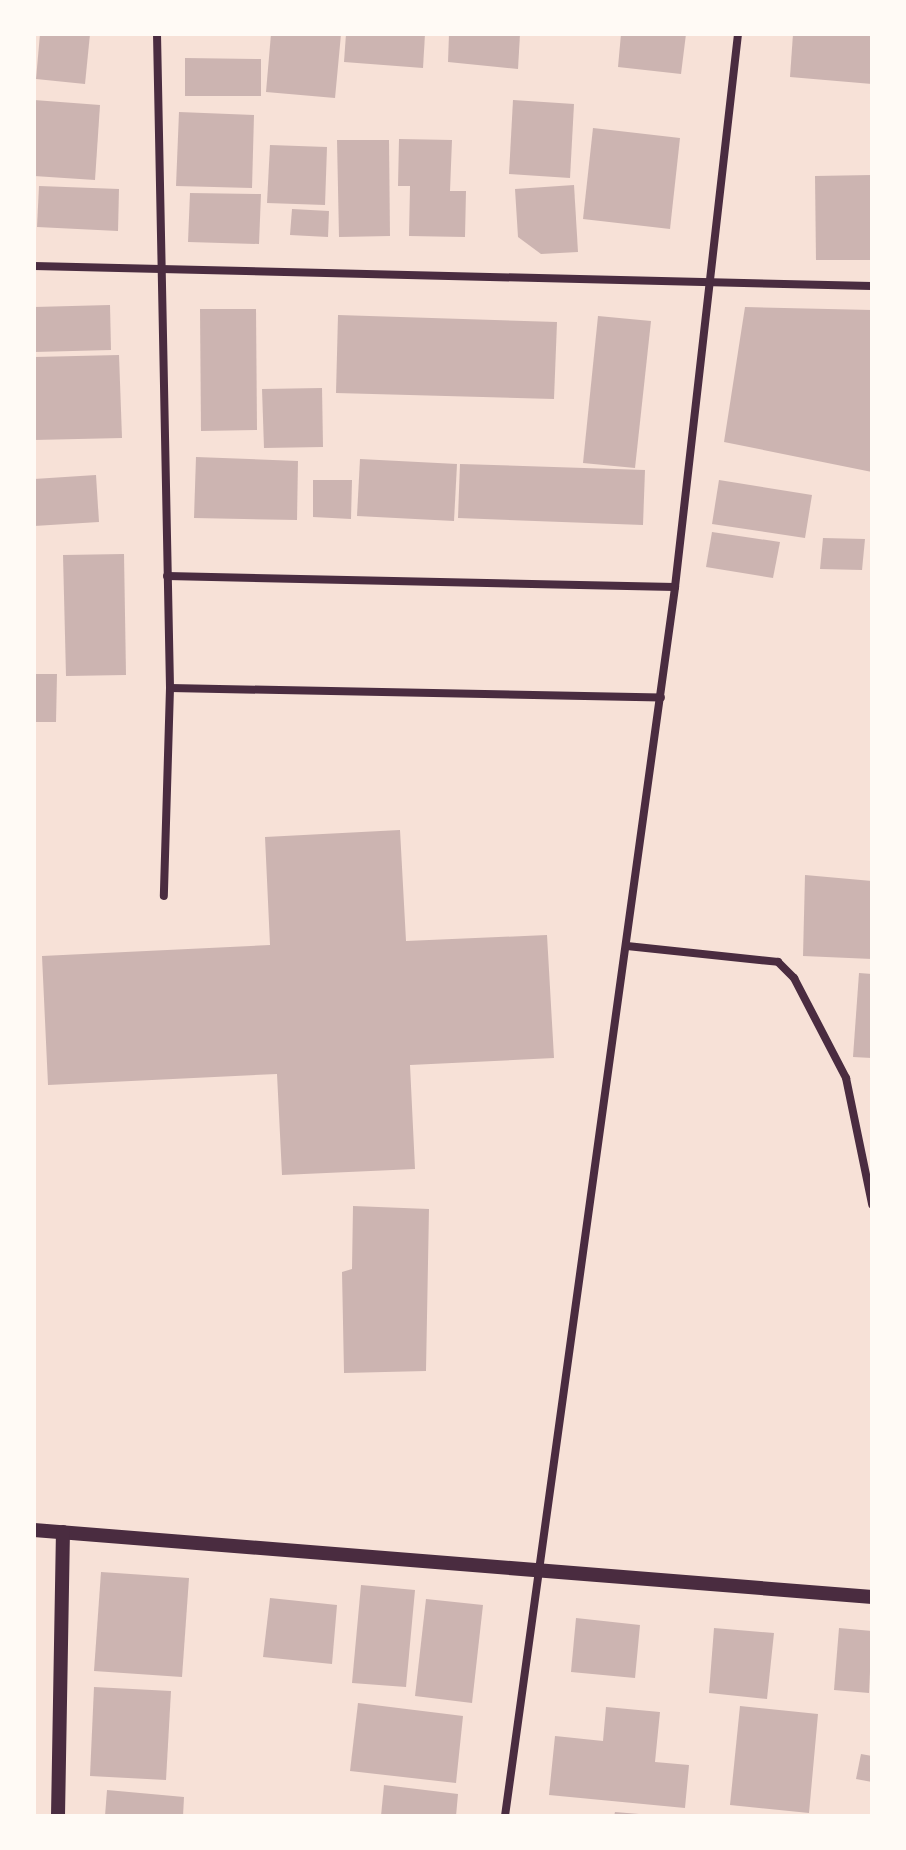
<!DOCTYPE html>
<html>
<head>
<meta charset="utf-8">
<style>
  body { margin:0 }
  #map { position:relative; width:906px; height:1850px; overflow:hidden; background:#f7e1d7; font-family:"PT Serif",serif }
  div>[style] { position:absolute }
  .building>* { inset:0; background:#ccb4b1 }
  .minor>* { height:8px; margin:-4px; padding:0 4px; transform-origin:4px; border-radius:4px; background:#4a2c40 }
  .tertiary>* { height:14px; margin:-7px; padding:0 7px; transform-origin:7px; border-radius:7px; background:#4a2c40 }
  span { translate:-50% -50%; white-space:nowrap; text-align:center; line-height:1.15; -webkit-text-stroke:6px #fffaf5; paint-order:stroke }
  .frame { position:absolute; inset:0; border:36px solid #fffaf5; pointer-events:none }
</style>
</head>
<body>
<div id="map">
  <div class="building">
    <i style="clip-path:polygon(40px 34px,90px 34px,85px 84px,36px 79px)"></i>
    <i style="clip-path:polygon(271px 34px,341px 34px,335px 98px,266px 92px)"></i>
    <i style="clip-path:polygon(346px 34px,425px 34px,423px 68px,344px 62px)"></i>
    <i style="clip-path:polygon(449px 34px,520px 34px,518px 69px,448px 62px)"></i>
    <i style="clip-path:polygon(621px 34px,686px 34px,681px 74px,618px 67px)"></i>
    <i style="clip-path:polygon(793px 34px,872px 34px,872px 84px,790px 77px)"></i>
    <i style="clip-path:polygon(185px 58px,261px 59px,261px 96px,185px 96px)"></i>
    <i style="clip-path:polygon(34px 100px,100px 105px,95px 180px,34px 176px)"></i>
    <i style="clip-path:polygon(513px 100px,574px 104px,570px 178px,509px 174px)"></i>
    <i style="clip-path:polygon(179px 112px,254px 115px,252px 188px,176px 186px)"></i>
    <i style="clip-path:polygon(593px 128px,680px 138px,670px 229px,583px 219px)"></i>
    <i style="clip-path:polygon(399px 139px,452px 140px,450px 191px,466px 191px,465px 237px,409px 236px,410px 186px,398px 186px)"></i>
    <i style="clip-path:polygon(337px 140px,389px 140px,390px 236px,339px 237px)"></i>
    <i style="clip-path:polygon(270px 145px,327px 147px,325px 205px,267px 203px)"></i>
    <i style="clip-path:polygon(872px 175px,872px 260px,816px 260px,815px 176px)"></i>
    <i style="clip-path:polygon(574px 185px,578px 252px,541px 254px,518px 237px,515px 189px)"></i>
    <i style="clip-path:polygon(39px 186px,119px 189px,118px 231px,37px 227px)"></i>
    <i style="clip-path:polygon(190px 193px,261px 194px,259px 244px,188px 242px)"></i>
    <i style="clip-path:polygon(292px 209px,329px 211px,328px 237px,290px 235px)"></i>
    <i style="clip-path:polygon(110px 305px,111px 350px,34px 352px,34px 307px)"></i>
    <i style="clip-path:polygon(745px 307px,872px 310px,872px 472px,724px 442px)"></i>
    <i style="clip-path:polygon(200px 309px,256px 309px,257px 430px,201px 431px)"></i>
    <i style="clip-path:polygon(338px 315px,557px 322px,554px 399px,336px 393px)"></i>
    <i style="clip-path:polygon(598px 316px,651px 321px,635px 468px,583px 463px)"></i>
    <i style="clip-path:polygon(119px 355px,122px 438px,34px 440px,34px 357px)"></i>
    <i style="clip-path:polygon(322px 388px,323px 447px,264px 448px,262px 389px)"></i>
    <i style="clip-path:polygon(196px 457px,298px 461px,297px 520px,194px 518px)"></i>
    <i style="clip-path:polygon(360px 459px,457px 464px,454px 521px,357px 516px)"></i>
    <i style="clip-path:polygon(460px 464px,645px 470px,643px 525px,458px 518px)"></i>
    <i style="clip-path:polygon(96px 475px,99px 522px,34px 526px,34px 479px)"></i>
    <i style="clip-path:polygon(313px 480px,352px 480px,351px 519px,313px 517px)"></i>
    <i style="clip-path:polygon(719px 480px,812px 495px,805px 538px,712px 524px)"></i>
    <i style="clip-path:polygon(712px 532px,780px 542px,773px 578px,706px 567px)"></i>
    <i style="clip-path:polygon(823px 538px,865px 539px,862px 570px,820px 569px)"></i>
    <i style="clip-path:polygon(124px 554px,126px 675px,66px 676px,63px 555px)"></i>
    <i style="clip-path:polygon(34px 674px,57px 674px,56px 722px,34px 722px)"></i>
    <i style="clip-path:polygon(400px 830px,406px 941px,547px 935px,554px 1058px,410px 1065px,415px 1169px,282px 1175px,277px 1074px,48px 1085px,42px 956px,270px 945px,265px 837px)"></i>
    <i style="clip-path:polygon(805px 875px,872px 881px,872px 959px,803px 956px)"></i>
    <i style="clip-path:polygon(859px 973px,872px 974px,872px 1058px,853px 1057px)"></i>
    <i style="clip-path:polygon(353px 1206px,429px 1209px,426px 1371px,344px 1373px,342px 1272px,352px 1269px)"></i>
    <i style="clip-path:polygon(101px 1572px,189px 1578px,182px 1677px,94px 1671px)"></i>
    <i style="clip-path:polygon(361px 1585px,415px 1590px,406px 1687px,352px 1683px)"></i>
    <i style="clip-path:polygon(270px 1598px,337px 1605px,332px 1664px,263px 1657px)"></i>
    <i style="clip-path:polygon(426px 1599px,483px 1605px,472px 1703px,415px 1696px)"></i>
    <i style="clip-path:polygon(576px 1618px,640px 1625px,635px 1678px,571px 1672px)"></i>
    <i style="clip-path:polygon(714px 1628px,774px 1633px,767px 1699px,709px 1693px)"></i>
    <i style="clip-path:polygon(839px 1628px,872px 1631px,869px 1693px,834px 1690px)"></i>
    <i style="clip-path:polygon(94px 1687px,171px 1691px,166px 1780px,90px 1776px)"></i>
    <i style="clip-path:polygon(358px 1703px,463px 1716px,456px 1783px,350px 1771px)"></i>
    <i style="clip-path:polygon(740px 1706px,818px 1714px,809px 1813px,730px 1805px)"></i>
    <i style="clip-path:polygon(606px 1707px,660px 1712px,655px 1762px,689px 1765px,685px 1808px,549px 1795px,555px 1736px,603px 1741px)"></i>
    <i style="clip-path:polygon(861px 1754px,872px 1756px,872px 1782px,856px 1779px)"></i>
    <i style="clip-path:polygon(384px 1785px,458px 1794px,456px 1816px,381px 1816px)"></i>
    <i style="clip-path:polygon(107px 1790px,184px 1797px,183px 1816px,105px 1816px)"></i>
    <i style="clip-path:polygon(615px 1812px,639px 1814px,639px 1816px,614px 1816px)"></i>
  </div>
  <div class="minor">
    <i style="left:157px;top:34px;width:654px;rotate:88.86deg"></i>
    <i style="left:170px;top:688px;width:208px;rotate:91.7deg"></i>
    <i style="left:34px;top:266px;width:838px;rotate:1.37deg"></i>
    <i style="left:167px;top:576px;width:508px;rotate:1.24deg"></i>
    <i style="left:170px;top:688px;width:491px;rotate:1.1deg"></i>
    <i style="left:627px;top:946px;width:152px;rotate:6deg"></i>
    <i style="left:778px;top:962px;width:23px;rotate:45deg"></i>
    <i style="left:794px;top:978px;width:113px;rotate:62.5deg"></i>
    <i style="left:846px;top:1078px;width:129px;rotate:78.3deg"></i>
    <i style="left:505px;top:1816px;width:1241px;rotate:-82.12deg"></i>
    <i style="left:675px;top:587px;width:557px;rotate:-83.5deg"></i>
  </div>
  <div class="tertiary">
    <i style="left:34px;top:1530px;width:841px;rotate:4.57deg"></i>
    <i style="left:58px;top:1816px;width:284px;rotate:-89deg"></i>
  </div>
  <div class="frame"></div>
</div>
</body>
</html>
